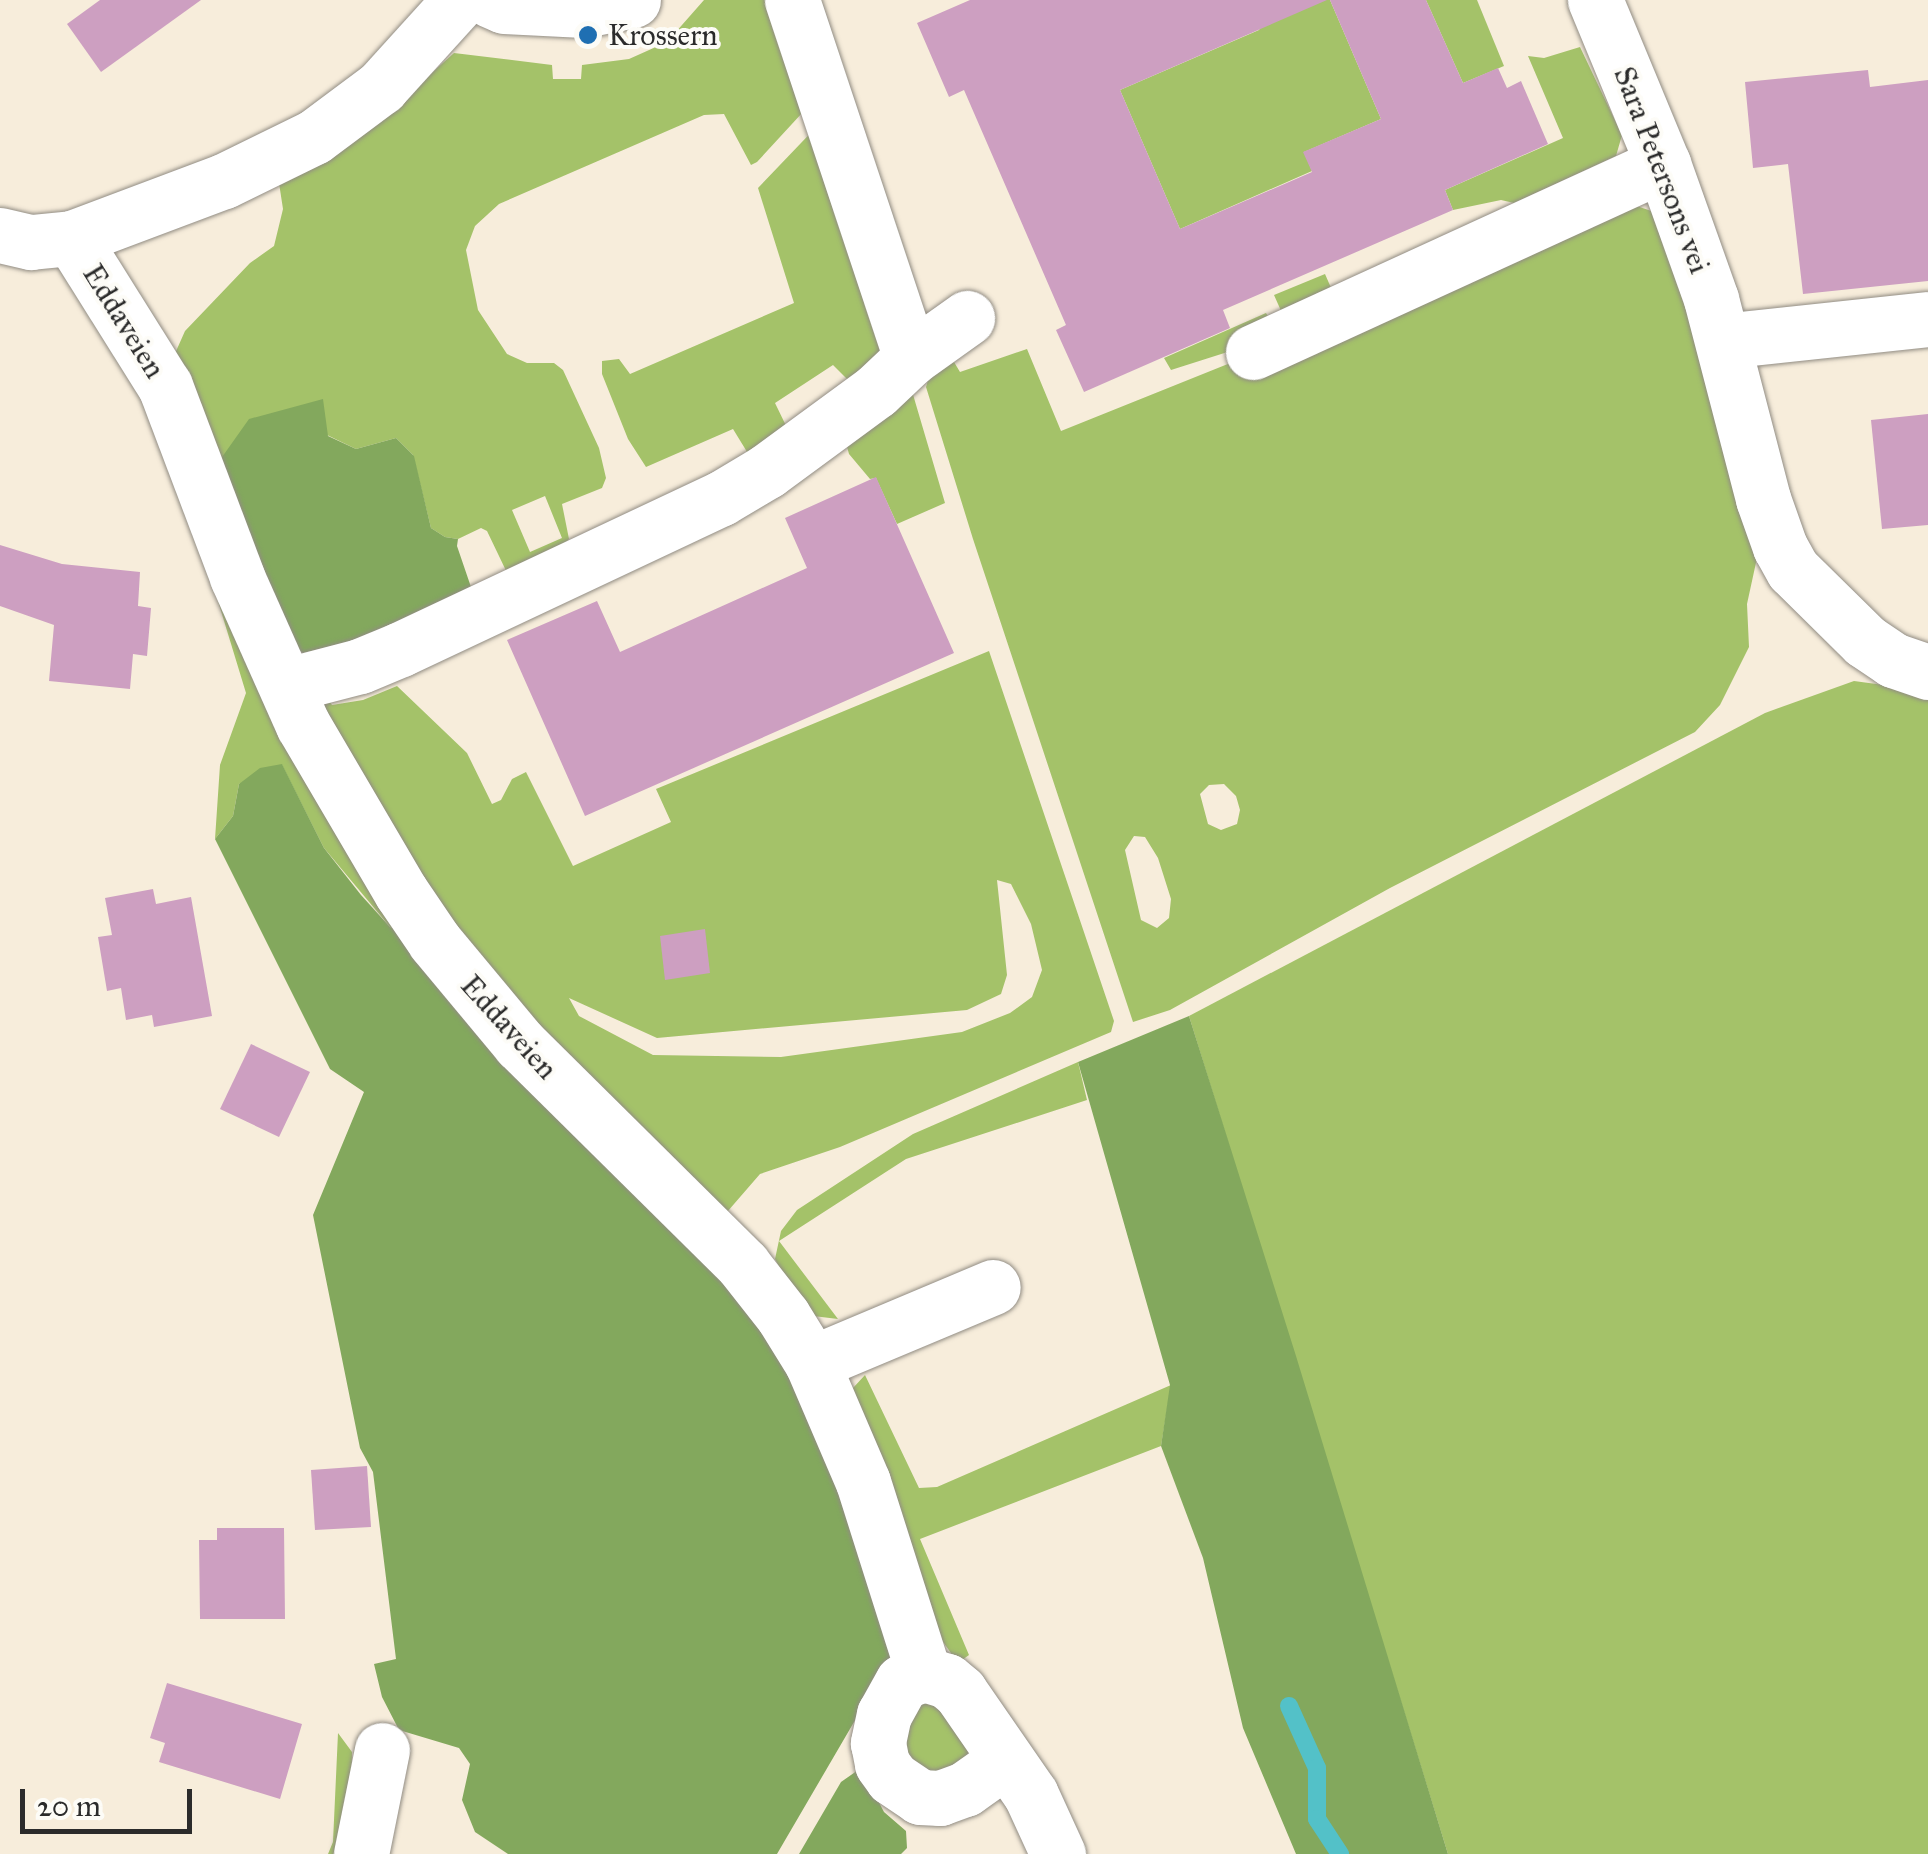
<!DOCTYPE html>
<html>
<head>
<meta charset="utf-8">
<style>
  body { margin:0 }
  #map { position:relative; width:1928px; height:1854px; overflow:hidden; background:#f7eddb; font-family:"IM FELL Great Primer",serif }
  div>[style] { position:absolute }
  .green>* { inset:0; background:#a4c269 }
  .forest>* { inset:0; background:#83a85d }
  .stream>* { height:18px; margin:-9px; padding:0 9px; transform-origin:9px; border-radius:9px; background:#53c1c8 }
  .building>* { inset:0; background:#cd9fc1 }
  .roads { filter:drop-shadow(0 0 2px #918c83) drop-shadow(0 0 2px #918c83) }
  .minor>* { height:55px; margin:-27.5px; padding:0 27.5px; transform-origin:27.5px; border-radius:27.5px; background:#fff }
  .dots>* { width:28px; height:28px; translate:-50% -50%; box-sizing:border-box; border:5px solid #fdfcf7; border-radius:50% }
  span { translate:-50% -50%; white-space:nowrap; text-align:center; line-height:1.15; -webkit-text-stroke:8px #fdfcf7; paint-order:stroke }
  .poi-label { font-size:30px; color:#2b2b2b }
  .left { translate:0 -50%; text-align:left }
  .street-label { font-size:30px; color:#2b2b2b }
  .scale { position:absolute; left:20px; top:1789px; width:172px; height:45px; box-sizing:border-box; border:5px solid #2b2b2b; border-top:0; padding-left:12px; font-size:30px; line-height:35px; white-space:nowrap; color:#2b2b2b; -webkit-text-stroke:8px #fdfcf7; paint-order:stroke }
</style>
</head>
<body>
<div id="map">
  <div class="green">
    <i style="clip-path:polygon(evenodd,704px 0,782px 0,803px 112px,757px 162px,751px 165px,724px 114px,704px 115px,499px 204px,475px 226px,466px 250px,478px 310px,507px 354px,527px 363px,554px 363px,563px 370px,599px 448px,606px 478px,602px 488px,562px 504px,569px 539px,550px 561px,510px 579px,487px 531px,481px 528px,458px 539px,445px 537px,431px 528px,413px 455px,396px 438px,356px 449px,327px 435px,215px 467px,173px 358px,185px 331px,250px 263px,274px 246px,283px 209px,279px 183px,395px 106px,454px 53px,552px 65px,553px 79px,581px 79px,582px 65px,629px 59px,667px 42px,704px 0,545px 496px,562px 538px,530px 552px,512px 510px,545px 496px)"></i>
    <i style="clip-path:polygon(1275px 0,1330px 0,1381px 119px,1304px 152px,1312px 171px,1180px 229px,1120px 90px,1259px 30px)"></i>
    <i style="clip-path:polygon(1426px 0,1477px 0,1504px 66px,1463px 83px)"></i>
    <i style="clip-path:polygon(1580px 47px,1622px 135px,1616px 156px,1514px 203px,1501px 200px,1453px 210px,1445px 190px,1563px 138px,1528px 56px,1544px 58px)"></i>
    <i style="clip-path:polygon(823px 120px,895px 345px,853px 385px,833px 365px,775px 403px,791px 436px,752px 460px,733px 429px,646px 467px,628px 439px,602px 374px,602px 361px,619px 359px,630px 374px,794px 303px,758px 188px)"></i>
    <i style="clip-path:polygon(evenodd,1628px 203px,1660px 214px,1757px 558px,1747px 604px,1749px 647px,1720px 705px,1695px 732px,1390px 888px,1170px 1010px,1133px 1022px,973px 539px,926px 387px,929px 377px,954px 362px,960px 372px,1027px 349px,1061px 431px,1628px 203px,1224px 784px,1236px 796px,1240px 810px,1237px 824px,1221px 830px,1208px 824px,1200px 794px,1209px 785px,1224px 784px,1628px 203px,1134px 836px,1145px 837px,1158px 858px,1171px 899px,1169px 918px,1157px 928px,1141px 920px,1125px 850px,1134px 836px)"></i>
    <i style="clip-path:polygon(1325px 274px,1335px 297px,1237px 349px,1171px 370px,1164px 358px,1266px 313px,1269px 318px,1282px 313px,1274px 295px)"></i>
    <i style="clip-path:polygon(909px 381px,945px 503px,897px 524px,876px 478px,870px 479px,849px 454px,844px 436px)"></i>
    <i style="clip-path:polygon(182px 483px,416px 938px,390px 927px,324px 848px,282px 765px,239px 784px,233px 816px,215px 839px,220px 765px,246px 693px)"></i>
    <i style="clip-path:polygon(evenodd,989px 651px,1114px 1021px,1111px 1032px,840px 1147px,760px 1174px,721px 1219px,475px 971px,317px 706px,327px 698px,332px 705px,363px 700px,397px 686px,467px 753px,492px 804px,501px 800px,512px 779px,526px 772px,573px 866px,671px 822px,656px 789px,989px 651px,997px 880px,1011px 884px,1031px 924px,1042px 970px,1032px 997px,1010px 1013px,962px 1032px,781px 1057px,653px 1055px,579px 1016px,569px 998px,657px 1038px,967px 1010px,1001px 994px,1007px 975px,997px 880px)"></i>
    <i style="clip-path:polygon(1854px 681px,1928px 691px,1928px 1854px,1448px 1854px,1189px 1016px,1765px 713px)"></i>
    <i style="clip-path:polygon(1078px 1062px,1087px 1100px,906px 1159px,779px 1241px,838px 1319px,805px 1315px,775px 1259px,781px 1231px,797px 1210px,913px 1134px)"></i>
    <i style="clip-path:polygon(865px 1375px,919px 1488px,937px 1487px,1171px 1385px,1161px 1446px,920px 1539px,969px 1655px,958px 1663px,941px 1639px,849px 1411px,853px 1388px)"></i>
    <i style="clip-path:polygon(930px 1701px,942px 1703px,970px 1746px,966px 1759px,944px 1777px,905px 1761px,907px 1709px)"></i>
    <i style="clip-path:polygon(338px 1733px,352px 1752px,351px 1829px,345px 1854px,328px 1854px,333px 1842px)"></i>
  </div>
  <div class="forest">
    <i style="clip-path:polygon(323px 399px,328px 436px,356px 449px,396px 438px,414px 456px,431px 528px,445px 537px,458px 539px,457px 546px,472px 590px,415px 626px,303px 653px,286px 640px,215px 467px,249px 419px)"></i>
    <i style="clip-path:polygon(282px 764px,324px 848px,361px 895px,390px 927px,416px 938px,652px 1193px,805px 1377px,892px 1657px,777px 1854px,508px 1854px,475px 1832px,462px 1800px,470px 1764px,459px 1748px,399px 1730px,382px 1697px,374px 1664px,396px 1659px,373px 1472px,360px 1448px,313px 1215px,364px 1092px,330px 1069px,215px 839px,233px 816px,239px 784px,260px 768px)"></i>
    <i style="clip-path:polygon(1189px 1016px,1296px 1356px,1448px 1854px,1296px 1854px,1243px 1728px,1203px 1558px,1161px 1446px,1170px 1385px,1078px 1062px)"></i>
    <i style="clip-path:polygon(861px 1768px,884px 1812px,906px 1831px,907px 1848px,901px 1854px,799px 1854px,841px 1782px)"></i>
  </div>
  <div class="stream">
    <i style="left:1289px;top:1706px;width:68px;rotate:65.7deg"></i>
    <i style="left:1317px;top:1768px;width:51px;rotate:90deg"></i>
    <i style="left:1317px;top:1819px;width:42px;rotate:56.7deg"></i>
  </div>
  <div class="building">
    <i style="clip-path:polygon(100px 0,201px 0,101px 72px,67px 24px)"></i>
    <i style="clip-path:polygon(970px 0,1327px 0,1120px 90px,1180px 229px,1312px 172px,1303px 152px,1381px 119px,1330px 0,1426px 0,1463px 83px,1498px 68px,1507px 88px,1521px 81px,1548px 144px,1445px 190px,1453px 210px,1223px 310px,1230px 328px,1084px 392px,1056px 330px,1066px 325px,964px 90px,949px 97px,917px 23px)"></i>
    <i style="clip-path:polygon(1868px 70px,1870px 87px,1928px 80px,1928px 281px,1803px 294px,1788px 164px,1753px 168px,1745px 82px)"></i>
    <i style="clip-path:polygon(1928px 414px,1928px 525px,1882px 529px,1871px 420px)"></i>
    <i style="clip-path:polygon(876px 477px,954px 653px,585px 816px,507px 640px,597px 601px,620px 652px,807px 568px,785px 518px)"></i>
    <i style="clip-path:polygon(0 545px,62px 564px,140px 572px,138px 606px,151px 608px,147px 656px,133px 654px,130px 689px,49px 681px,54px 625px,0 606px)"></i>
    <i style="clip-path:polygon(153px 889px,156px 904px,191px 897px,212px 1016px,154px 1027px,152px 1015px,126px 1020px,121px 988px,107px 991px,98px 937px,112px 935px,105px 898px)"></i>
    <i style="clip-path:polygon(705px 929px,710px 973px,665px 980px,660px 936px)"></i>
    <i style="clip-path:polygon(251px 1044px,310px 1072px,279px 1137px,220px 1109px)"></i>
    <i style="clip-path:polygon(367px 1466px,371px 1527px,315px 1530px,311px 1470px)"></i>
    <i style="clip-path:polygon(217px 1528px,284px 1528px,285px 1619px,200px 1619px,199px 1540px,217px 1540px)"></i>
    <i style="clip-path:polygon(167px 1683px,302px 1724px,280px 1799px,159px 1762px,165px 1743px,150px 1738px)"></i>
  </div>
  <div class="roads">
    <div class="minor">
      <i style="left:490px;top:0;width:15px;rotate:23deg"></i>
      <i style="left:504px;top:6px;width:80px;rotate:2.9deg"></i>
      <i style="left:584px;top:10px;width:50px;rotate:-11.5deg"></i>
      <i style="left:1595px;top:0;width:178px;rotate:67.5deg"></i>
      <i style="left:1663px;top:164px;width:143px;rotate:70.4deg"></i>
      <i style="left:1711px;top:299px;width:207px;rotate:75.4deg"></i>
      <i style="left:1763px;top:499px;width:51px;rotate:70.5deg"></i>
      <i style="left:1780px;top:547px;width:26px;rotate:61deg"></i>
      <i style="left:1793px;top:570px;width:101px;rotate:44.6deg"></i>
      <i style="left:1865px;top:641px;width:34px;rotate:34deg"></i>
      <i style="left:1893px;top:660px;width:37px;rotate:19deg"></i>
      <i style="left:0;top:235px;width:32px;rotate:13deg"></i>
      <i style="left:31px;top:242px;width:41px;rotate:-5.6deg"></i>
      <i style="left:72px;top:238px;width:162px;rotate:-20.6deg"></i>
      <i style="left:224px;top:181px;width:100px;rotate:-26.1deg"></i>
      <i style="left:314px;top:137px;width:84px;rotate:-36.7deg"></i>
      <i style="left:381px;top:87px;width:118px;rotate:-47.8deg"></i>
      <i style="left:72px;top:238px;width:175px;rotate:57.9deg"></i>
      <i style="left:165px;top:386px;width:204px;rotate:69.3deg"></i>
      <i style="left:237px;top:577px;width:162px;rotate:66deg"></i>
      <i style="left:303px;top:725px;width:194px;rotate:59.6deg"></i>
      <i style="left:401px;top:892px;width:60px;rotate:55.8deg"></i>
      <i style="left:435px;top:942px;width:133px;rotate:50.2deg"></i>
      <i style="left:520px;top:1044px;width:314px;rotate:44.7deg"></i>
      <i style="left:743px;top:1265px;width:65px;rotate:51.9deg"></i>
      <i style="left:783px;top:1316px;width:55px;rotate:58.3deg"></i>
      <i style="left:812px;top:1363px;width:129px;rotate:66.8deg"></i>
      <i style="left:863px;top:1482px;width:201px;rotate:72.4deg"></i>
      <i style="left:1723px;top:341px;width:206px;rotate:-6.1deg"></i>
      <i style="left:1253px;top:352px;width:451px;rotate:-24.6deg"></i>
      <i style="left:911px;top:358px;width:69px;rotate:-35.5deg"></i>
      <i style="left:287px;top:685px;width:75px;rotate:-14.6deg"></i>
      <i style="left:360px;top:666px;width:44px;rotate:-22.5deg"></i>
      <i style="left:401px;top:649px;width:353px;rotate:-25.2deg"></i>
      <i style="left:720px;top:499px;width:55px;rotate:-30.8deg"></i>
      <i style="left:767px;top:471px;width:135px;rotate:-36.3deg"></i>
      <i style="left:876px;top:391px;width:48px;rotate:-43.3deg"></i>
      <i style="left:911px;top:358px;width:377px;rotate:-108.4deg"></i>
      <i style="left:812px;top:1363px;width:196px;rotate:-22.8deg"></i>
      <i style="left:924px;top:1674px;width:23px;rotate:160deg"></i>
      <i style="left:902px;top:1682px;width:37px;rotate:119deg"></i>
      <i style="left:884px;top:1714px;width:30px;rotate:102deg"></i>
      <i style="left:878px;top:1743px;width:21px;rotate:79deg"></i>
      <i style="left:882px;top:1764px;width:17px;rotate:54deg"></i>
      <i style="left:892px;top:1778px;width:34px;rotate:34deg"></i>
      <i style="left:920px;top:1797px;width:20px;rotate:3deg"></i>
      <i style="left:940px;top:1798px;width:27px;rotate:-20deg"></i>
      <i style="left:965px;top:1789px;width:50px;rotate:-35.3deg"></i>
      <i style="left:924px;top:1674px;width:24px;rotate:17deg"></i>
      <i style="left:947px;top:1681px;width:17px;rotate:40deg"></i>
      <i style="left:960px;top:1692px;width:125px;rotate:55.4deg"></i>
      <i style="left:1031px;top:1795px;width:65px;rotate:65.4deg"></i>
      <i style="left:361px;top:1854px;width:106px;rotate:-78.6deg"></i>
    </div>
  </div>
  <div class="dots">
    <i style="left:588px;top:35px;background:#1f6fb2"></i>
  </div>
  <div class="poi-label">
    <span class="left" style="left:608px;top:35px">Krossern</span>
  </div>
  <div class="street-label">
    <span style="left:1662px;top:170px;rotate:69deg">Sara Petersons vei</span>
    <span style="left:124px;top:321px;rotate:58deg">Eddaveien</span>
    <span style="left:509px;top:1027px;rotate:48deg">Eddaveien</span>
  </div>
  <div class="scale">20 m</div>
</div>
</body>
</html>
